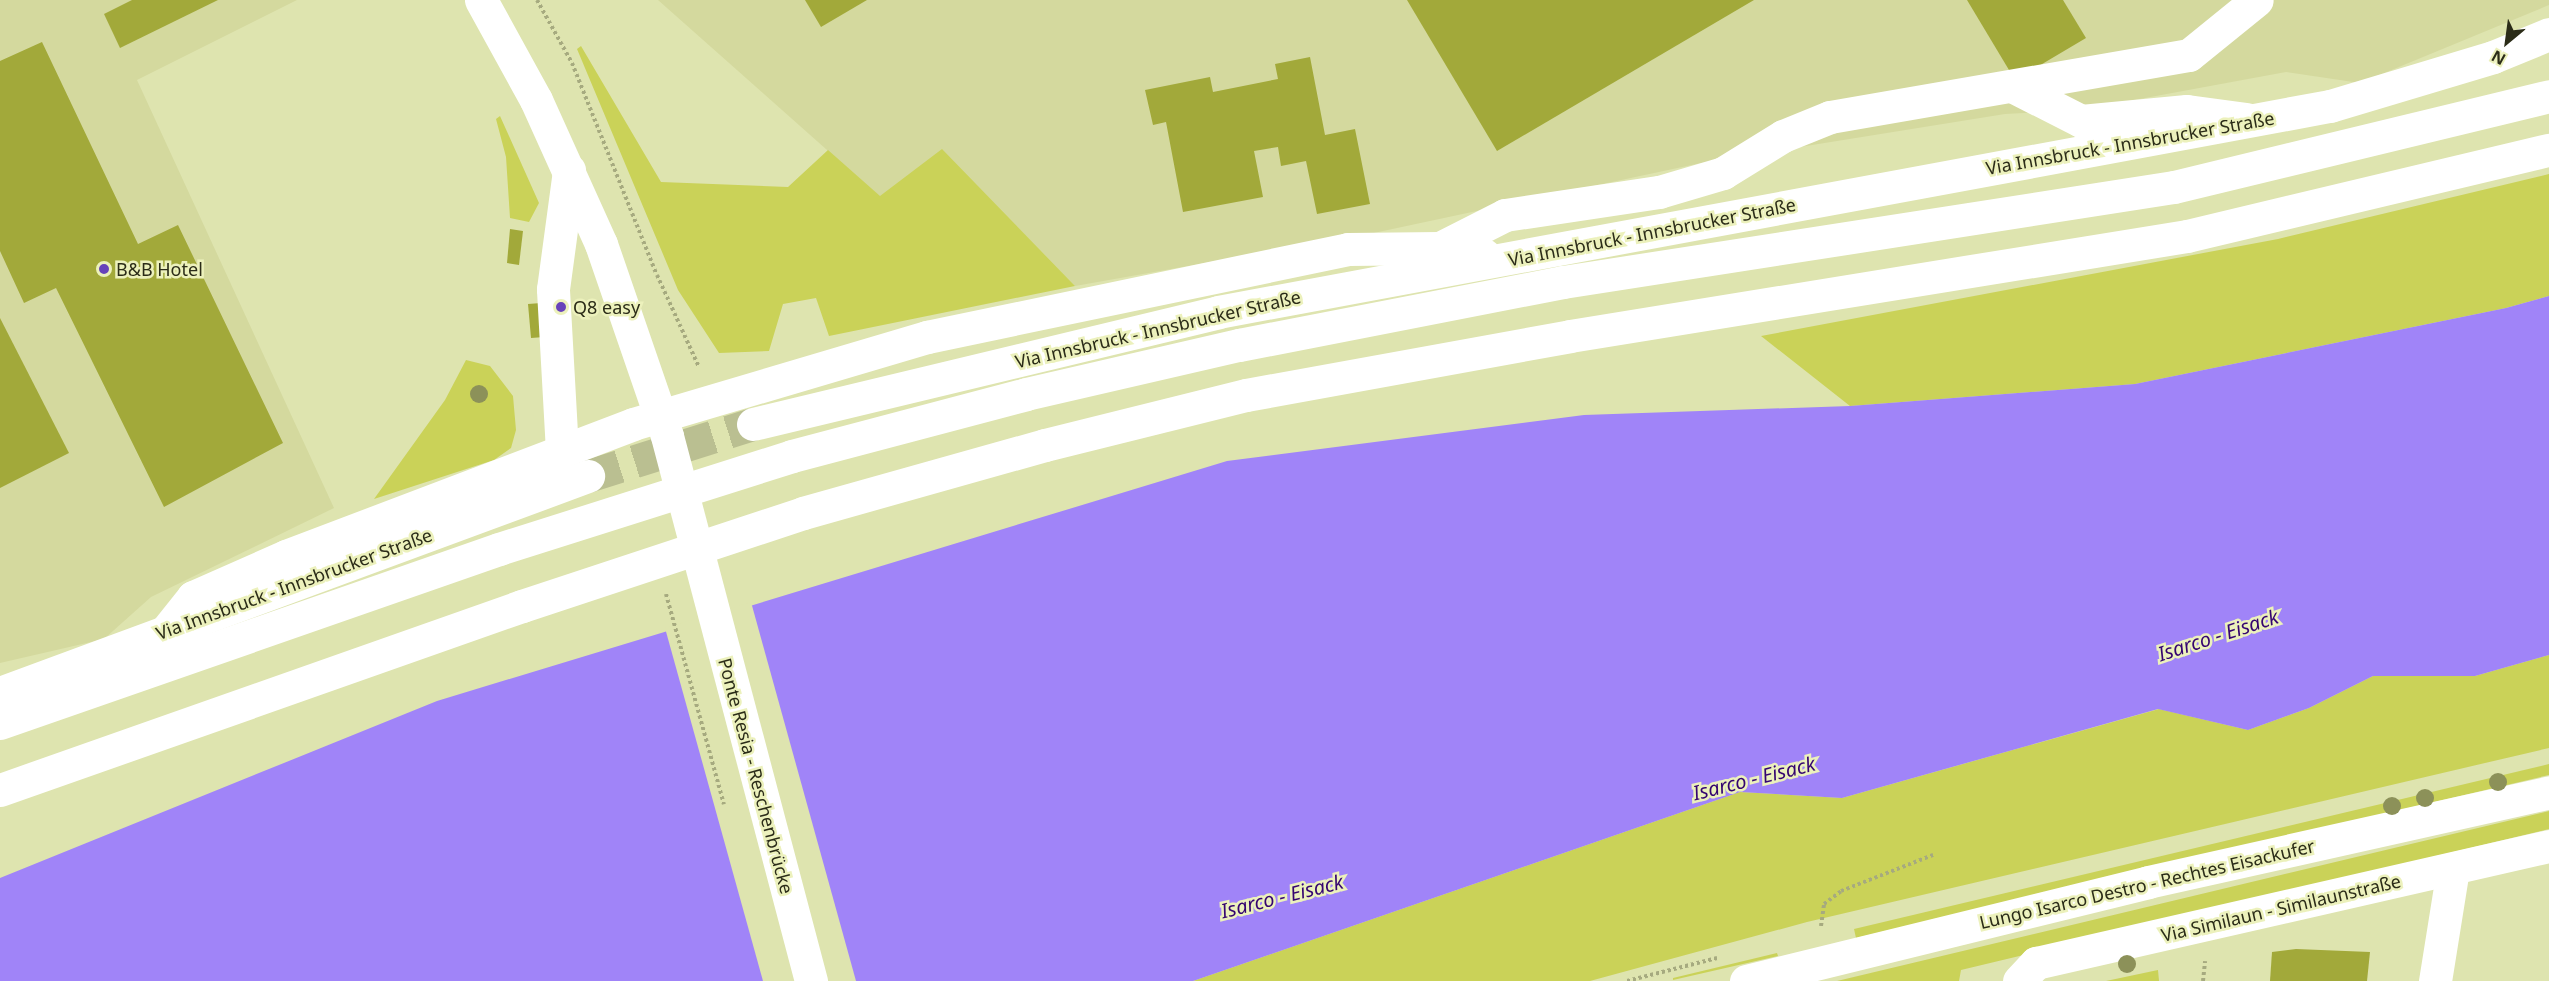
<!DOCTYPE html>
<html>
<head>
<meta charset="utf-8">
<style>
  body { margin:0 }
  #map { position:relative; width:2549px; height:981px; overflow:hidden; background:#dee4af; font-family:"Noto Sans",sans-serif }
  div>[style] { position:absolute }
  .built>* { inset:0; background:#d4d99e }
  .green>* { inset:0; background:#cad258 }
  .water>* { inset:0; background:#a084f8 }
  .pier>* { inset:0; background:#dee4af }
  .building>* { inset:0; background:#a2a93a }
  .major-tunnel>* { height:33px; margin-top:-16.5px; transform-origin:0; background:repeating-linear-gradient(90deg,#babf91 0 33px,transparent 0 49px) }
  .path>* { height:4px; margin-top:-2px; transform-origin:0; background:repeating-linear-gradient(90deg,#a6aa7f 0 3px,transparent 0 6px) }
  .minor>* { height:33px; margin:-16.5px; padding:0 16.5px; transform-origin:16.5px; border-radius:16.5px; background:#fff }
  .major>* { height:33px; margin:-16.5px; padding:0 16.5px; transform-origin:16.5px; border-radius:16.5px; background:#fff }
  .highway>* { height:33px; margin:-16.5px; padding:0 16.5px; transform-origin:16.5px; border-radius:16.5px; background:#fff }
  .trees>* { width:18px; height:18px; margin:-9px; border-radius:50%; background:#8c9159 }
  .dots>* { width:16px; height:16px; translate:-50% -50%; box-sizing:border-box; border:3px solid #ecf1bc; border-radius:50% }
  span { translate:-50% -50%; white-space:nowrap; text-align:center; line-height:1.15; -webkit-text-stroke:5px #ecf1bc; paint-order:stroke }
  .street-label { font-size:18px; color:#2b2c18 }
  .poi-label { font-size:18px; color:#2b2c18 }
  .left { translate:0 -50%; text-align:left }
  .water-label { font-size:20px; color:#340470; font-style:italic }
  .north { position:absolute; left:2477px; top:12px; width:60px; height:60px; -webkit-text-stroke:4px #ecf1bc; paint-order:stroke; rotate:209deg; font-size:16px; font-weight:700; line-height:24px; text-align:center; color:#2b2c18 }
  .north::after { content:''; display:block; margin:auto; width:21px; height:27px; background:#2b2c18; clip-path:polygon(50% 0,100% 100%,50% 72%,0 100%) }
</style>
</head>
<body>
<div id="map">
  <div class="built">
    <i style="clip-path:polygon(0 0,297px 0,137px 80px,334px 508px,151px 597px,104px 639px,0 663px)"></i>
    <i style="clip-path:polygon(658px 0,2549px 0,2549px 5px,2360px 83px,2286px 72px,2080px 110px,2005px 114px,1701px 163px,1369px 234px,1075px 286px,942px 150px,880px 197px)"></i>
  </div>
  <div class="green">
    <i style="clip-path:polygon(581px 46px,661px 182px,788px 187px,828px 150px,880px 196px,942px 149px,1075px 286px,829px 336px,816px 298px,783px 304px,769px 351px,719px 353px,678px 290px,577px 49px)"></i>
    <i style="clip-path:polygon(500px 116px,539px 203px,529px 222px,510px 218px,506px 157px,496px 119px)"></i>
    <i style="clip-path:polygon(2549px 174px,2549px 296px,2506px 308px,2135px 384px,1850px 406px,1761px 336px,2278px 239px)"></i>
    <i style="clip-path:polygon(466px 360px,490px 366px,513px 396px,516px 430px,511px 448px,494px 460px,374px 499px,445px 400px)"></i>
    <i style="clip-path:polygon(2549px 655px,2549px 748px,1807px 922px,1590px 981px,1193px 981px,1740px 792px,1842px 798px,2159px 709px,2248px 730px,2309px 708px,2373px 676px,2475px 676px)"></i>
    <i style="clip-path:polygon(2549px 764px,2549px 775px,1856px 938px,1854px 929px)"></i>
    <i style="clip-path:polygon(2549px 811px,2549px 829px,1961px 970px,1959px 981px,1837px 981px)"></i>
    <i style="clip-path:polygon(1777px 953px,1778px 956px,1673px 980px,1673px 978px)"></i>
    <i style="clip-path:polygon(2158px 970px,2159px 981px,2106px 981px)"></i>
  </div>
  <div class="water">
    <i style="clip-path:polygon(2549px 296px,2549px 655px,2475px 676px,2373px 676px,2309px 708px,2248px 730px,2158px 709px,1842px 798px,1740px 792px,1193px 981px,0 981px,0 878px,437px 701px,1227px 461px,1584px 415px,1850px 406px,2135px 384px,2506px 308px)"></i>
  </div>
  <div class="pier">
    <i style="clip-path:polygon(751px 602px,856px 981px,763px 981px,665px 628px)"></i>
  </div>
  <div class="building">
    <i style="clip-path:polygon(132px 0,218px 0,120px 48px,104px 14px)"></i>
    <i style="clip-path:polygon(805px 0,867px 0,821px 27px)"></i>
    <i style="clip-path:polygon(1407px 0,1754px 0,1497px 151px)"></i>
    <i style="clip-path:polygon(1967px 0,2063px 0,2086px 38px,2015px 80px)"></i>
    <i style="clip-path:polygon(42px 42px,138px 244px,178px 225px,283px 443px,164px 507px,56px 288px,24px 303px,0 251px,0 61px)"></i>
    <i style="clip-path:polygon(1310px 57px,1325px 135px,1355px 129px,1370px 204px,1317px 214px,1306px 161px,1281px 166px,1278px 147px,1254px 151px,1263px 197px,1183px 212px,1166px 122px,1153px 125px,1145px 90px,1210px 77px,1213px 92px,1278px 79px,1275px 64px)"></i>
    <i style="clip-path:polygon(510px 229px,523px 231px,519px 265px,507px 263px)"></i>
    <i style="clip-path:polygon(568px 301px,571px 335px,531px 338px,528px 304px)"></i>
    <i style="clip-path:polygon(0 318px,69px 453px,0 488px)"></i>
    <i style="clip-path:polygon(2296px 949px,2370px 952px,2367px 981px,2270px 981px,2272px 952px)"></i>
  </div>
  <div class="major-tunnel">
    <i style="left:588px;top:476px;width:173px;rotate:-17.5deg"></i>
  </div>
  <div class="path">
    <i style="left:537px;top:0;width:72px;rotate:60.9deg"></i>
    <i style="left:572px;top:63px;width:228px;rotate:68.2deg"></i>
    <i style="left:657px;top:275px;width:101px;rotate:65.5deg"></i>
    <i style="left:666px;top:594px;width:218px;rotate:74.6deg"></i>
    <i style="left:1821px;top:926px;width:22px;rotate:-82deg"></i>
    <i style="left:1824px;top:904px;width:21px;rotate:-37deg"></i>
    <i style="left:1841px;top:891px;width:99px;rotate:-21.4deg"></i>
    <i style="left:1627px;top:981px;width:93px;rotate:-14.3deg"></i>
    <i style="left:2203px;top:981px;width:20px;rotate:-84deg"></i>
  </div>
  <div class="minor">
    <i style="left:2016px;top:88px;width:73px;rotate:26.9deg"></i>
    <i style="left:2081px;top:121px;width:106px;rotate:-5.4deg"></i>
    <i style="left:2187px;top:111px;width:60px;rotate:7.7deg"></i>
    <i style="left:1440px;top:248px;width:73px;rotate:-26.9deg"></i>
    <i style="left:1505px;top:215px;width:156px;rotate:-8.5deg"></i>
    <i style="left:1659px;top:192px;width:67px;rotate:-16.5deg"></i>
    <i style="left:1723px;top:173px;width:70px;rotate:-31.7deg"></i>
    <i style="left:1783px;top:136px;width:51px;rotate:-22deg"></i>
    <i style="left:1830px;top:117px;width:364px;rotate:-9.8deg"></i>
    <i style="left:2189px;top:55px;width:87px;rotate:-39deg"></i>
    <i style="left:562px;top:451px;width:162px;rotate:-93.2deg"></i>
    <i style="left:553px;top:289px;width:120px;rotate:-82.3deg"></i>
    <i style="left:1746px;top:981px;width:414px;rotate:-13.8deg"></i>
    <i style="left:2148px;top:882px;width:411px;rotate:-12.6deg"></i>
    <i style="left:2019px;top:981px;width:25px;rotate:-47deg"></i>
    <i style="left:2036px;top:963px;width:526px;rotate:-12.85deg"></i>
    <i style="left:2435px;top:981px;width:113px;rotate:-80.9deg"></i>
  </div>
  <div class="major">
    <i style="left:481px;top:0;width:114px;rotate:61.2deg"></i>
    <i style="left:536px;top:100px;width:158px;rotate:65.7deg"></i>
    <i style="left:601px;top:244px;width:203px;rotate:71deg"></i>
    <i style="left:667px;top:436px;width:564px;rotate:75.2deg"></i>
    <i style="left:753px;top:424px;width:478px;rotate:-13.5deg"></i>
    <i style="left:1218px;top:312px;width:1131px;rotate:-10.5deg"></i>
    <i style="left:2330px;top:106px;width:170px;rotate:-16.7deg"></i>
    <i style="left:2493px;top:57px;width:61px;rotate:-22.3deg"></i>
    <i style="left:165px;top:632px;width:45px;rotate:-51.3deg"></i>
    <i style="left:193px;top:597px;width:102px;rotate:-23.8deg"></i>
    <i style="left:286px;top:556px;width:371px;rotate:-20.8deg"></i>
    <i style="left:633px;top:424px;width:307px;rotate:-16.5deg"></i>
    <i style="left:927px;top:337px;width:430px;rotate:-11.8deg"></i>
    <i style="left:1348px;top:249px;width:92px;rotate:-0.6deg"></i>
    <i style="left:1440px;top:248px;width:45px;rotate:9deg"></i>
    <i style="left:0;top:693px;width:627px;rotate:-20.26deg"></i>
  </div>
  <div class="highway">
    <i style="left:0;top:723px;width:528px;rotate:-19.22deg"></i>
    <i style="left:499px;top:549px;width:307px;rotate:-17.6deg"></i>
    <i style="left:792px;top:456px;width:242px;rotate:-14.8deg"></i>
    <i style="left:1026px;top:394px;width:219px;rotate:-13deg"></i>
    <i style="left:1239px;top:345px;width:330px;rotate:-11deg"></i>
    <i style="left:1563px;top:282px;width:618px;rotate:-8.84deg"></i>
    <i style="left:2174px;top:187px;width:386px;rotate:-13.6deg"></i>
    <i style="left:0;top:790px;width:553px;rotate:-19.42deg"></i>
    <i style="left:522px;top:606px;width:296px;rotate:-18.3deg"></i>
    <i style="left:803px;top:513px;width:251px;rotate:-15.7deg"></i>
    <i style="left:1045px;top:445px;width:207px;rotate:-14deg"></i>
    <i style="left:1246px;top:395px;width:329px;rotate:-10.3deg"></i>
    <i style="left:1570px;top:336px;width:625px;rotate:-9.21deg"></i>
    <i style="left:2187px;top:236px;width:372px;rotate:-13.4deg"></i>
  </div>
  <div class="trees">
    <i style="left:479px;top:394px"></i>
    <i style="left:2498px;top:782px"></i>
    <i style="left:2425px;top:798px"></i>
    <i style="left:2392px;top:806px"></i>
    <i style="left:2127px;top:964px"></i>
  </div>
  <div class="dots">
    <i style="left:104px;top:269px;background:#6742ba"></i>
    <i style="left:561px;top:307px;background:#6742ba"></i>
  </div>
  <div class="street-label">
    <span style="left:2130px;top:143px;rotate:-10deg">Via Innsbruck - Innsbrucker Straße</span>
    <span style="left:1652px;top:232px;rotate:-11deg">Via Innsbruck - Innsbrucker Straße</span>
    <span style="left:1158px;top:329px;rotate:-13deg">Via Innsbruck - Innsbrucker Straße</span>
    <span style="left:294px;top:584px;rotate:-20deg">Via Innsbruck - Innsbrucker Straße</span>
    <span style="left:756px;top:776px;rotate:75deg">Ponte Resia - Reschenbrücke</span>
    <span style="left:2147px;top:884px;rotate:-13deg">Lungo Isarco Destro - Rechtes Eisackufer</span>
    <span style="left:2281px;top:908px;rotate:-13deg">Via Similaun - Similaunstraße</span>
  </div>
  <div class="poi-label">
    <span class="left" style="left:116px;top:269px">B&amp;B Hotel</span>
    <span class="left" style="left:573px;top:307px">Q8 easy</span>
  </div>
  <div class="water-label">
    <span style="left:2218px;top:635px;rotate:-18deg">Isarco - Eisack</span>
    <span style="left:1754px;top:778px;rotate:-14deg">Isarco - Eisack</span>
    <span style="left:1282px;top:896px;rotate:-14deg">Isarco - Eisack</span>
  </div>
  <div class="north">N</div>
</div>
</body>
</html>
